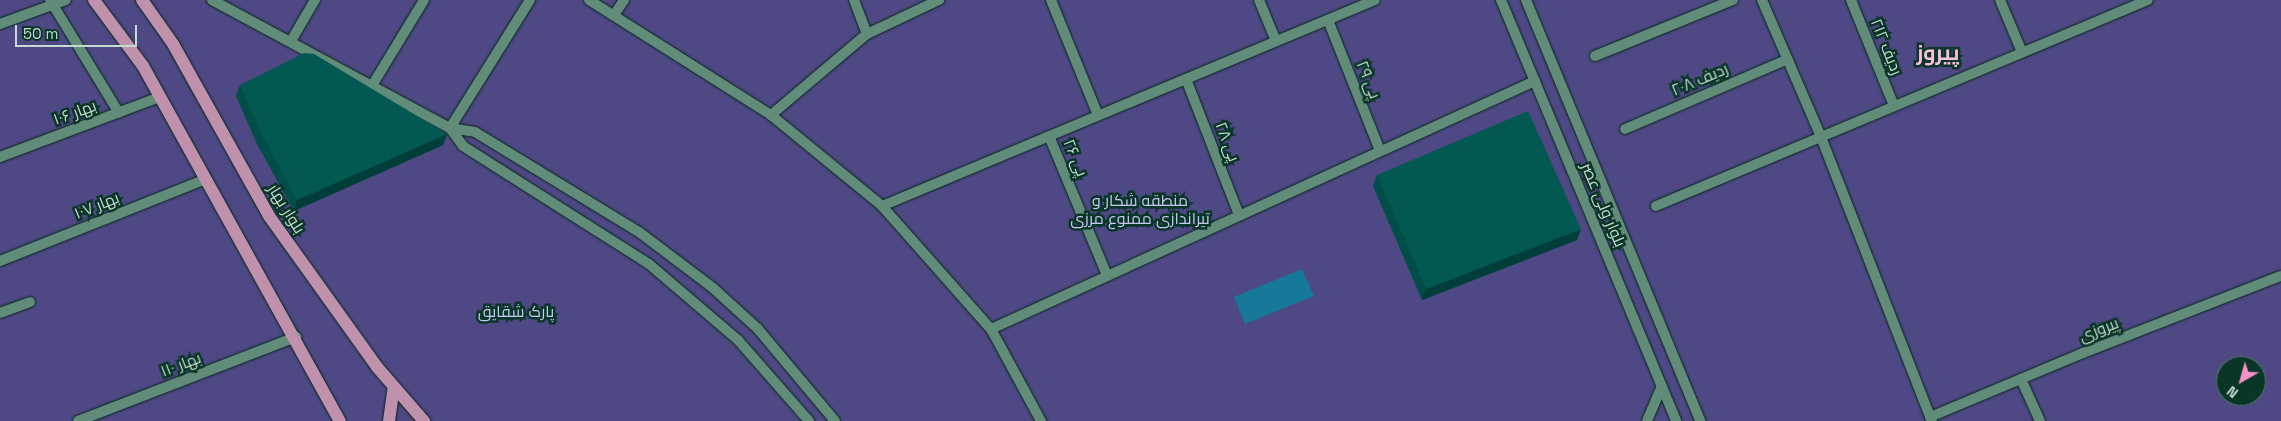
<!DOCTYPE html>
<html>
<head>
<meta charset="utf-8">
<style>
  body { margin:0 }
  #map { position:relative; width:2281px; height:421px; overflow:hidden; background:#164131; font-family:"Space Grotesk",Cairo,sans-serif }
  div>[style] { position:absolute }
  .green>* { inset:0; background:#4e4884 }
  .water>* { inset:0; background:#167999 }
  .roads { filter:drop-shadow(0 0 1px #05261a) drop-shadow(0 0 1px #05261a) }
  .minor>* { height:10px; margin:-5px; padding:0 5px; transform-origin:5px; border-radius:5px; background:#618c79 }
  .tertiary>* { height:10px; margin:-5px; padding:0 5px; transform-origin:5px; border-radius:5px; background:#618c79 }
  .primary>* { height:12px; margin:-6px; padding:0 6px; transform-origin:6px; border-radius:6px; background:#bf91ad }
  .wall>* { inset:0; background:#014d47 }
  .shaded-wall>* { inset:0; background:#013e39 }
  .building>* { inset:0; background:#015952 }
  span { translate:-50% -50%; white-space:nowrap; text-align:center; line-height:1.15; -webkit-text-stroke:5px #093627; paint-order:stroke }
  .street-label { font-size:16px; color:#c5dbd0 }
  .park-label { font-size:16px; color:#c7c6f2 }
  .district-label { font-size:21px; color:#fbbede; font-weight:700 }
  .north { position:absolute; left:2216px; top:356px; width:50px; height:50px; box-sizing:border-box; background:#093627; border:1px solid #54786b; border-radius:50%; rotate:218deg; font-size:14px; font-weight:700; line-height:20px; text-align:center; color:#c5dbd0 }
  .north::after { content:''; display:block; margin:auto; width:18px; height:22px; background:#f890cb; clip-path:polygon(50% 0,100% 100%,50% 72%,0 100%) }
  .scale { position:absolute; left:15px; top:25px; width:122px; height:22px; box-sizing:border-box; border:2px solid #c5dbd0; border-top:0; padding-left:6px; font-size:15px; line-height:18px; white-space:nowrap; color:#c5dbd0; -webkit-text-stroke:4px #093627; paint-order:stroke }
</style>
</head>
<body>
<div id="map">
  <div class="green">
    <i style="clip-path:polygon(evenodd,0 0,2281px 0,2281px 421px,0 421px,0 0,2226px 366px,2256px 366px,2256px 396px,2226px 396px,2226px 366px)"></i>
  </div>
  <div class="water">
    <i style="clip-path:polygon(1302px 269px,1314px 296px,1245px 324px,1234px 297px)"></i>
  </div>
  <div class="roads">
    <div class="minor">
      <i style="left:50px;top:0;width:132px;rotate:58.6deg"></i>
      <i style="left:212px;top:0;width:270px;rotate:28.3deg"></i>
      <i style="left:450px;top:128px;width:22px;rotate:54deg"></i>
      <i style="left:463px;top:146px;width:220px;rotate:32.4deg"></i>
      <i style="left:649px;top:264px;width:117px;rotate:40.5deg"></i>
      <i style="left:738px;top:340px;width:108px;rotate:48.8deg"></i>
      <i style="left:530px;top:0;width:151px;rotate:122deg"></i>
      <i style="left:450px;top:128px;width:25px;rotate:9deg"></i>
      <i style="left:475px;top:132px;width:192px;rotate:31.4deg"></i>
      <i style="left:639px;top:232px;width:93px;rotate:37.1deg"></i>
      <i style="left:713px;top:288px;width:61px;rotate:42.3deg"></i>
      <i style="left:758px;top:329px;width:120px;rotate:50.1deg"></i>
      <i style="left:589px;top:0;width:215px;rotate:32.3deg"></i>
      <i style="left:771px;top:115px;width:144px;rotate:39.3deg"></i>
      <i style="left:882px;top:206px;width:164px;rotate:48.5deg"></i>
      <i style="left:991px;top:329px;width:105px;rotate:61.5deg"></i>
      <i style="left:854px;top:0;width:36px;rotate:69deg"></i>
      <i style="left:1051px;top:0;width:124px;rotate:67.8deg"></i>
      <i style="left:1259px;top:0;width:44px;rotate:67.5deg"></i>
      <i style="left:1762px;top:0;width:149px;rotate:66.7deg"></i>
      <i style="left:1821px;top:137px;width:305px;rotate:68.7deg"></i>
      <i style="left:1851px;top:0;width:114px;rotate:67.9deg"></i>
      <i style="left:2000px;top:0;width:56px;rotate:67.1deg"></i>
      <i style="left:614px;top:15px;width:18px;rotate:-56deg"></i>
      <i style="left:1328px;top:20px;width:141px;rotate:68.3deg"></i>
      <i style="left:0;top:24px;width:70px;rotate:-20deg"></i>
      <i style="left:291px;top:41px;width:48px;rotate:-59.7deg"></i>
      <i style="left:1595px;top:56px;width:149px;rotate:-22.1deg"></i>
      <i style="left:1186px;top:79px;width:146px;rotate:68.7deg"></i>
      <i style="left:373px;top:84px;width:98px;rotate:-58.7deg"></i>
      <i style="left:771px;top:115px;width:126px;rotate:-40.2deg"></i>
      <i style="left:867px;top:34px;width:80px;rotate:-25.3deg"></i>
      <i style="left:1625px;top:129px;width:177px;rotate:-23.2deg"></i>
      <i style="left:1049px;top:136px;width:151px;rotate:67.4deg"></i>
      <i style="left:0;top:157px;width:171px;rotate:-20.6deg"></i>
      <i style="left:882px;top:206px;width:534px;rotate:-22.68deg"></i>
      <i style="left:1656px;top:206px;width:533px;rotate:-22.72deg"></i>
      <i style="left:0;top:261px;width:222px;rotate:-21.7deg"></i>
      <i style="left:0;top:313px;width:32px;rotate:-20deg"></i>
      <i style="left:991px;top:329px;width:598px;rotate:-24.51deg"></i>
      <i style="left:2021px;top:379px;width:46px;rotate:65.7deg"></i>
      <i style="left:1930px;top:417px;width:166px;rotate:-22.7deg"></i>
      <i style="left:2083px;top:353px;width:212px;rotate:-21.3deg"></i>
      <i style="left:78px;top:421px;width:234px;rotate:-21.1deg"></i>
      <i style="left:1647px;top:421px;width:38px;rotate:-67deg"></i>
    </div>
    <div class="tertiary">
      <i style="left:1501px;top:0;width:456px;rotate:67.4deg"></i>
      <i style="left:1526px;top:0;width:456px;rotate:67.5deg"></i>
    </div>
    <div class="primary">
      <i style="left:94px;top:0;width:82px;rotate:53.4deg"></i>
      <i style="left:143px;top:66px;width:406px;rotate:61deg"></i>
      <i style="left:142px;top:0;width:54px;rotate:54.8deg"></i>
      <i style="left:173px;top:44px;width:197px;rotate:60.8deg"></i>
      <i style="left:269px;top:216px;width:186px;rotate:54.4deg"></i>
      <i style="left:377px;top:367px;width:72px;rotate:49deg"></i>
      <i style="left:389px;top:421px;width:34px;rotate:-82deg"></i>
    </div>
  </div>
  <div class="wall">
    <i style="clip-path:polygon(240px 85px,447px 134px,443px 145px,294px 211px,257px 144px,236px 96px)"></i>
    <i style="clip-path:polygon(1377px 175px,1577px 240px,1422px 300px,1373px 186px)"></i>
  </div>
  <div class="shaded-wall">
    <i style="clip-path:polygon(447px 134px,443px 145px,294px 211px,297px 200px)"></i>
    <i style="clip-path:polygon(1581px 229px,1577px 240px,1422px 300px,1426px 289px)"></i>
  </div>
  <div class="building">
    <i style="clip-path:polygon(304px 53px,314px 54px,447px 134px,297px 200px,261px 133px,240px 85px)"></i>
    <i style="clip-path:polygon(1528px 111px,1581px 229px,1426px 289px,1377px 175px)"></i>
  </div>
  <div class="street-label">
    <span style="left:1886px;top:47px;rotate:68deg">ردیف ۲۱۲</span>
    <span style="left:1368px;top:80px;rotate:68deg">پی ۲۹</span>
    <span style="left:1700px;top:80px;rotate:-23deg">ردیف ۲۰۸</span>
    <span style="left:75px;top:113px;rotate:-20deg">بهار ۱۰۶</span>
    <span style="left:1227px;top:142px;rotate:69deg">پی ۲۸</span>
    <span style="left:1075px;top:158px;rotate:68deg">پی ۲۶</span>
    <span style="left:1603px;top:205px;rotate:67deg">بلوار ولی عصر</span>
    <span style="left:97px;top:206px;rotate:-22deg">بهار ۱۰۷</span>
    <span style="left:286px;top:209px;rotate:58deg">بلوار بهار</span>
    <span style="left:2099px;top:330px;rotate:-21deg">پیروزی</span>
    <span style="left:181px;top:365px;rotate:-21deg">بهار ۱۱۰</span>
  </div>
  <div class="park-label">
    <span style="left:1140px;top:210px">منطقه شکار و<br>تیراندازی ممنوع مرزی</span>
    <span style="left:516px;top:312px">پارک شقایق</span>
  </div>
  <div class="district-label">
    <span style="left:1938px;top:53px">پیروز</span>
  </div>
  <div class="north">N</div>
  <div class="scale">50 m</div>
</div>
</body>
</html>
